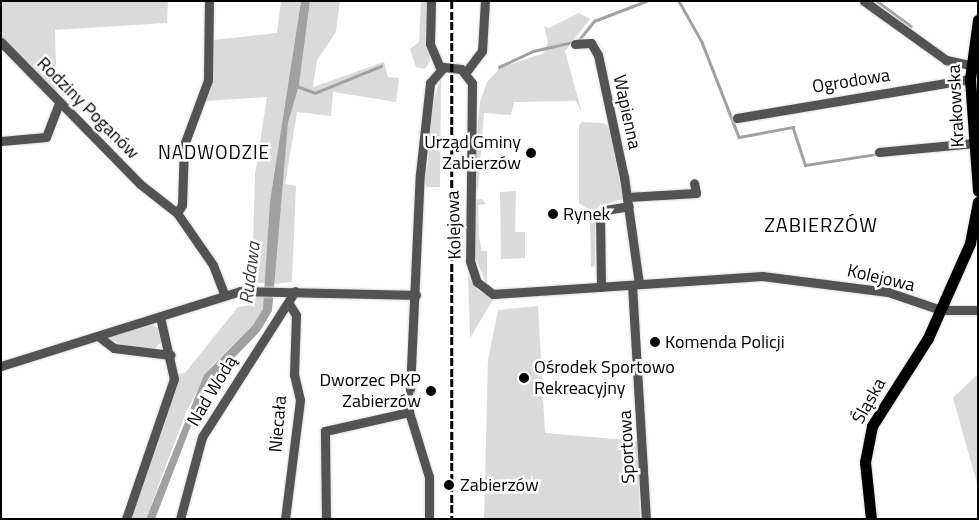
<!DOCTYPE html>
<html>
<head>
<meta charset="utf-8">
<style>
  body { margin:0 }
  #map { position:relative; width:979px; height:520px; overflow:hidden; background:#fff; font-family:"Titillium Web",sans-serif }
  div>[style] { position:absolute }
  .green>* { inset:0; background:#dadada }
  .water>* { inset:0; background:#a1a1a1 }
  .stream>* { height:2.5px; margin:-1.25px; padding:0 1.25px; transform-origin:1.25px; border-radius:1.25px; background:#a1a1a1 }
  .roads { filter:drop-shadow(0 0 1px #dbdbdb) drop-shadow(0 0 1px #dbdbdb) }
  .minor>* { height:9px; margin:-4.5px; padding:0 4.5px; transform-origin:4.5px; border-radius:4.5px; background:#535353 }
  .major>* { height:11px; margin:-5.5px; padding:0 5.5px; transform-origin:5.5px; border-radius:5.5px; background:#000 }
  .rail>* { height:2.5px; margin-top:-1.25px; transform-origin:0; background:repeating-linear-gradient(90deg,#000 0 8px,transparent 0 10.5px) }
  .dots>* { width:14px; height:14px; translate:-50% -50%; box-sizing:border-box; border:2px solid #fff; border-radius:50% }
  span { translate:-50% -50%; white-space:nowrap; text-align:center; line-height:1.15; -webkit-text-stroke:5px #fff; paint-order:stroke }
  .street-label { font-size:18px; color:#000 }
  .poi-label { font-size:18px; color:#000 }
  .right { translate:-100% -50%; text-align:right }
  .left { translate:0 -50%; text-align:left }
  .neighbourhood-label { font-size:19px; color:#000; letter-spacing:1px }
  .water-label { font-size:19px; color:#424242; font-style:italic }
  .quarter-label { font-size:20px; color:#000; letter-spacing:1px }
  .frame { position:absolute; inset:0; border:2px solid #000; pointer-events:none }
</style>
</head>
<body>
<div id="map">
  <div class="green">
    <i style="clip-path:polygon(1px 1px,168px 1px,167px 23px,55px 30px,57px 95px,1px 38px)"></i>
    <i style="clip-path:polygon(281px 1px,301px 1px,270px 201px,265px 283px,252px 283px,255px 174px,267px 97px,205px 101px,212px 40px,277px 33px)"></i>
    <i style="clip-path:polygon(310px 1px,340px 1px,336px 32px,317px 60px,313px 87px,384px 62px,388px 77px,399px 78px,396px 102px,333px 92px,331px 116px,297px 112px,285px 184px,296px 186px,292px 282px,273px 284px,288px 123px,299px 85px)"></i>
    <i style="clip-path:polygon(421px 1px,427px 1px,430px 61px,425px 69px,416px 67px,410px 49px,419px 42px)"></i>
    <i style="clip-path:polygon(579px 13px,590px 19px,565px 51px,582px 113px,576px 101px,514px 102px,511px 115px,484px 113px,478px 189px,474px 187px,476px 145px,480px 102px,487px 82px,500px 68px,544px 53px,548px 42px,544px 26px,549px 28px)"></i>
    <i style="clip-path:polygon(441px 77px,440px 187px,426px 187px,423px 176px,428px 163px,431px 111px)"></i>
    <i style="clip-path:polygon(603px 123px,609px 127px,623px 199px,599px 206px,595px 218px,590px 219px,589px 210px,579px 203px,579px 126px,582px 122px)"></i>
    <i style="clip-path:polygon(516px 191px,515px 232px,525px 232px,525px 258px,501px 259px,500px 192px)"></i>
    <i style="clip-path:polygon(482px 199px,486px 204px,478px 205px,479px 237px,482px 251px,487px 251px,487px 285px,476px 259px,474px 200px)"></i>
    <i style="clip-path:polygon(590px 222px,595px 222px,595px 266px,591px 267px)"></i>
    <i style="clip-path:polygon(468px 276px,478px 291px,494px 298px,470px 338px)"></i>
    <i style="clip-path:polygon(247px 295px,265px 296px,263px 309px,253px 325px,210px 368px,186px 412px,146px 519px,127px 519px,178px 374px,185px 373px,238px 307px,252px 305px)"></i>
    <i style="clip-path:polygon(538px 306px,545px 433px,638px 441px,640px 519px,484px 519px,488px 360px,498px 310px)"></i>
    <i style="clip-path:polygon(151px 324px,160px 329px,162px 341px,153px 351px,133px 350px,108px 338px)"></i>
    <i style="clip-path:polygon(978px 374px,978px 487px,953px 398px)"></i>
  </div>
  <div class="water">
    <i style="clip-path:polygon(301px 1px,310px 1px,299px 85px,288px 123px,272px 311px,260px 331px,206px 387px,155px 519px,146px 519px,204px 375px,253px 325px,263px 309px,270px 201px)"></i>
  </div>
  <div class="stream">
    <i style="left:679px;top:1px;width:47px;rotate:60.7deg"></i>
    <i style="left:702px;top:42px;width:102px;rotate:68.7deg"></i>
    <i style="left:739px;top:137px;width:55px;rotate:-10.5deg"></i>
    <i style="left:793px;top:127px;width:40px;rotate:72deg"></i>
    <i style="left:805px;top:165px;width:73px;rotate:-8.7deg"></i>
    <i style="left:877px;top:1px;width:42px;rotate:36.3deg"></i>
    <i style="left:578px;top:41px;width:26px;rotate:-51deg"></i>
    <i style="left:594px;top:21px;width:56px;rotate:-21deg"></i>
    <i style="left:499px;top:67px;width:38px;rotate:-25deg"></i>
    <i style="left:533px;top:51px;width:41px;rotate:-12.7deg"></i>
    <i style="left:297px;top:86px;width:19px;rotate:21deg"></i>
    <i style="left:315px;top:93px;width:71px;rotate:-22.2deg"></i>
  </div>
  <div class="roads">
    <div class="minor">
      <i style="left:431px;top:1px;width:43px;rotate:91.3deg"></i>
      <i style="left:430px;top:44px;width:26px;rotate:67deg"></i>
      <i style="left:864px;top:1px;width:101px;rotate:35.7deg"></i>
      <i style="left:946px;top:60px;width:25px;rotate:12deg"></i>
      <i style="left:1px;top:42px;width:199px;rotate:45.6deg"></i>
      <i style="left:140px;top:184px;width:47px;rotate:38.1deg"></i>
      <i style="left:177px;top:213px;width:63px;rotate:55.3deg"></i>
      <i style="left:213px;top:265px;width:31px;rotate:69deg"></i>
      <i style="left:575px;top:44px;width:16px;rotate:-4deg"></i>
      <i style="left:591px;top:43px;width:14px;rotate:60deg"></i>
      <i style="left:598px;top:55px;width:125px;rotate:78deg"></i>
      <i style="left:624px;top:177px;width:108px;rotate:82deg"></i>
      <i style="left:466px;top:72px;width:26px;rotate:-53deg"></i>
      <i style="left:482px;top:51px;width:50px;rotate:-86.6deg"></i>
      <i style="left:737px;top:118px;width:236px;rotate:-9.5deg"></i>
      <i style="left:1px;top:141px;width:45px;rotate:-5.1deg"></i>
      <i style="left:46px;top:137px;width:36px;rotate:-69deg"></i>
      <i style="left:879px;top:152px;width:96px;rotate:-5.4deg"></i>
      <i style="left:627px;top:197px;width:69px;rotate:-3.3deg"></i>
      <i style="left:696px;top:193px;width:10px;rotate:-101deg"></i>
      <i style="left:177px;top:213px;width:9px;rotate:-58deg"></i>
      <i style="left:182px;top:205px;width:60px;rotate:-88.1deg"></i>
      <i style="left:184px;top:145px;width:69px;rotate:-69.7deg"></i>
      <i style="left:208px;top:80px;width:79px;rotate:-89.3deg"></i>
      <i style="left:632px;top:285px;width:234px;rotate:86.6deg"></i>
      <i style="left:601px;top:287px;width:68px;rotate:-90.8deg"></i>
      <i style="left:600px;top:219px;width:10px;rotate:-61deg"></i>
      <i style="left:605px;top:210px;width:24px;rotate:-9deg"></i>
      <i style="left:98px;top:336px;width:20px;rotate:37deg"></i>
      <i style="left:114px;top:348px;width:57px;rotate:7deg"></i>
      <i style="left:1px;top:366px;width:250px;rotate:-17.4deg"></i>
      <i style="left:240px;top:291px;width:176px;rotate:1.3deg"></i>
      <i style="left:126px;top:519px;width:148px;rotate:-71.1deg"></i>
      <i style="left:174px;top:379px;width:64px;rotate:-102.7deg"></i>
      <i style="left:180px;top:519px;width:85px;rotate:-75deg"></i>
      <i style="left:202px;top:437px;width:173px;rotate:-57.5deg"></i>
      <i style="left:285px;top:519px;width:120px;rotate:-82.8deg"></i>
      <i style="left:300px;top:400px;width:26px;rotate:-103deg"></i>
      <i style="left:294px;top:375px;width:60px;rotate:-88.1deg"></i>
      <i style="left:296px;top:315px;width:13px;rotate:-122deg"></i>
      <i style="left:326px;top:519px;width:88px;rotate:-90.7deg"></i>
      <i style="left:325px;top:431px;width:86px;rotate:-12.7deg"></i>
      <i style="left:429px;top:519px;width:42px;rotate:-90deg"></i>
      <i style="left:429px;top:477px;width:68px;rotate:-107.1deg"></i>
      <i style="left:409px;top:412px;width:238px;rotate:-87.4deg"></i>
      <i style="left:420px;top:174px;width:92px;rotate:-83.7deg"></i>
      <i style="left:430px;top:83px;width:21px;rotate:-49deg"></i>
      <i style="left:444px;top:67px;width:17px;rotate:7deg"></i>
      <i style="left:461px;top:69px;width:18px;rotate:52deg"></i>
      <i style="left:472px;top:83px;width:178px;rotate:90.6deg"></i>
      <i style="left:470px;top:261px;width:22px;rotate:72deg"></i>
      <i style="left:477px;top:282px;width:20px;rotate:37deg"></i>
      <i style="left:493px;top:294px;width:270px;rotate:-3.8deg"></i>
      <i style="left:762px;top:276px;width:127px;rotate:7.2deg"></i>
      <i style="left:888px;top:292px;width:56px;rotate:18.8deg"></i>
      <i style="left:941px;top:310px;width:37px"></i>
    </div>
    <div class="major">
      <i style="left:978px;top:20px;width:60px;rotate:97.7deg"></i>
      <i style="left:970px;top:79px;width:112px;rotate:85.9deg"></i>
      <i style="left:871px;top:519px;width:57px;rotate:-96deg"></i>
      <i style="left:865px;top:462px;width:37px;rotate:-79deg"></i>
      <i style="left:872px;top:426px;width:104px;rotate:-57.5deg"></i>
      <i style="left:928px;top:338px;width:104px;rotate:-66.1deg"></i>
      <i style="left:970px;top:243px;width:42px;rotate:-79deg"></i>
    </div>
  </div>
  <div class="rail">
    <i style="left:452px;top:1px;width:518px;rotate:90deg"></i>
  </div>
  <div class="dots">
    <i style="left:531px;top:153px;background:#000"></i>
    <i style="left:553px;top:214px;background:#000"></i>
    <i style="left:655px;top:342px;background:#000"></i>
    <i style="left:524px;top:378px;background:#000"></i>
    <i style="left:431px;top:391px;background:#000"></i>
    <i style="left:449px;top:485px;background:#000"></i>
  </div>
  <div class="street-label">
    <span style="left:851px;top:81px;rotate:-9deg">Ogrodowa</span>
    <span style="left:956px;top:106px;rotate:-93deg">Krakowska</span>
    <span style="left:88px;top:108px;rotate:45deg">Rodziny Poganów</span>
    <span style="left:627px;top:112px;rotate:78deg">Wapienna</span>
    <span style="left:454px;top:225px;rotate:-92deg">Kolejowa</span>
    <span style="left:881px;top:278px;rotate:13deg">Kolejowa</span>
    <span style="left:212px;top:391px;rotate:-59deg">Nad Wodą</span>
    <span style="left:869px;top:401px;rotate:-61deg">Śląska</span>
    <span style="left:278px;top:424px;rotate:-85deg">Niecała</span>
    <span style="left:627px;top:447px;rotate:-93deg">Sportowa</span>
  </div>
  <div class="poi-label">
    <span class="right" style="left:521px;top:153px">Urząd Gminy<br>Zabierzów</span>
    <span class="left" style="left:563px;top:214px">Rynek</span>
    <span class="left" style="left:665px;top:342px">Komenda Policji</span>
    <span class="left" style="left:534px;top:378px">Ośrodek Sportowo<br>Rekreacyjny</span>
    <span class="right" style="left:421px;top:391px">Dworzec PKP<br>Zabierzów</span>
    <span class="left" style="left:460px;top:485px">Zabierzów</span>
  </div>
  <div class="neighbourhood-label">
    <span style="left:214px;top:152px">NADWODZIE</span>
  </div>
  <div class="water-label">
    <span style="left:249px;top:273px;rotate:-83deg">Rudawa</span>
  </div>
  <div class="quarter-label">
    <span style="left:821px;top:224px">ZABIERZÓW</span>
  </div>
  <div class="frame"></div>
</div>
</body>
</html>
